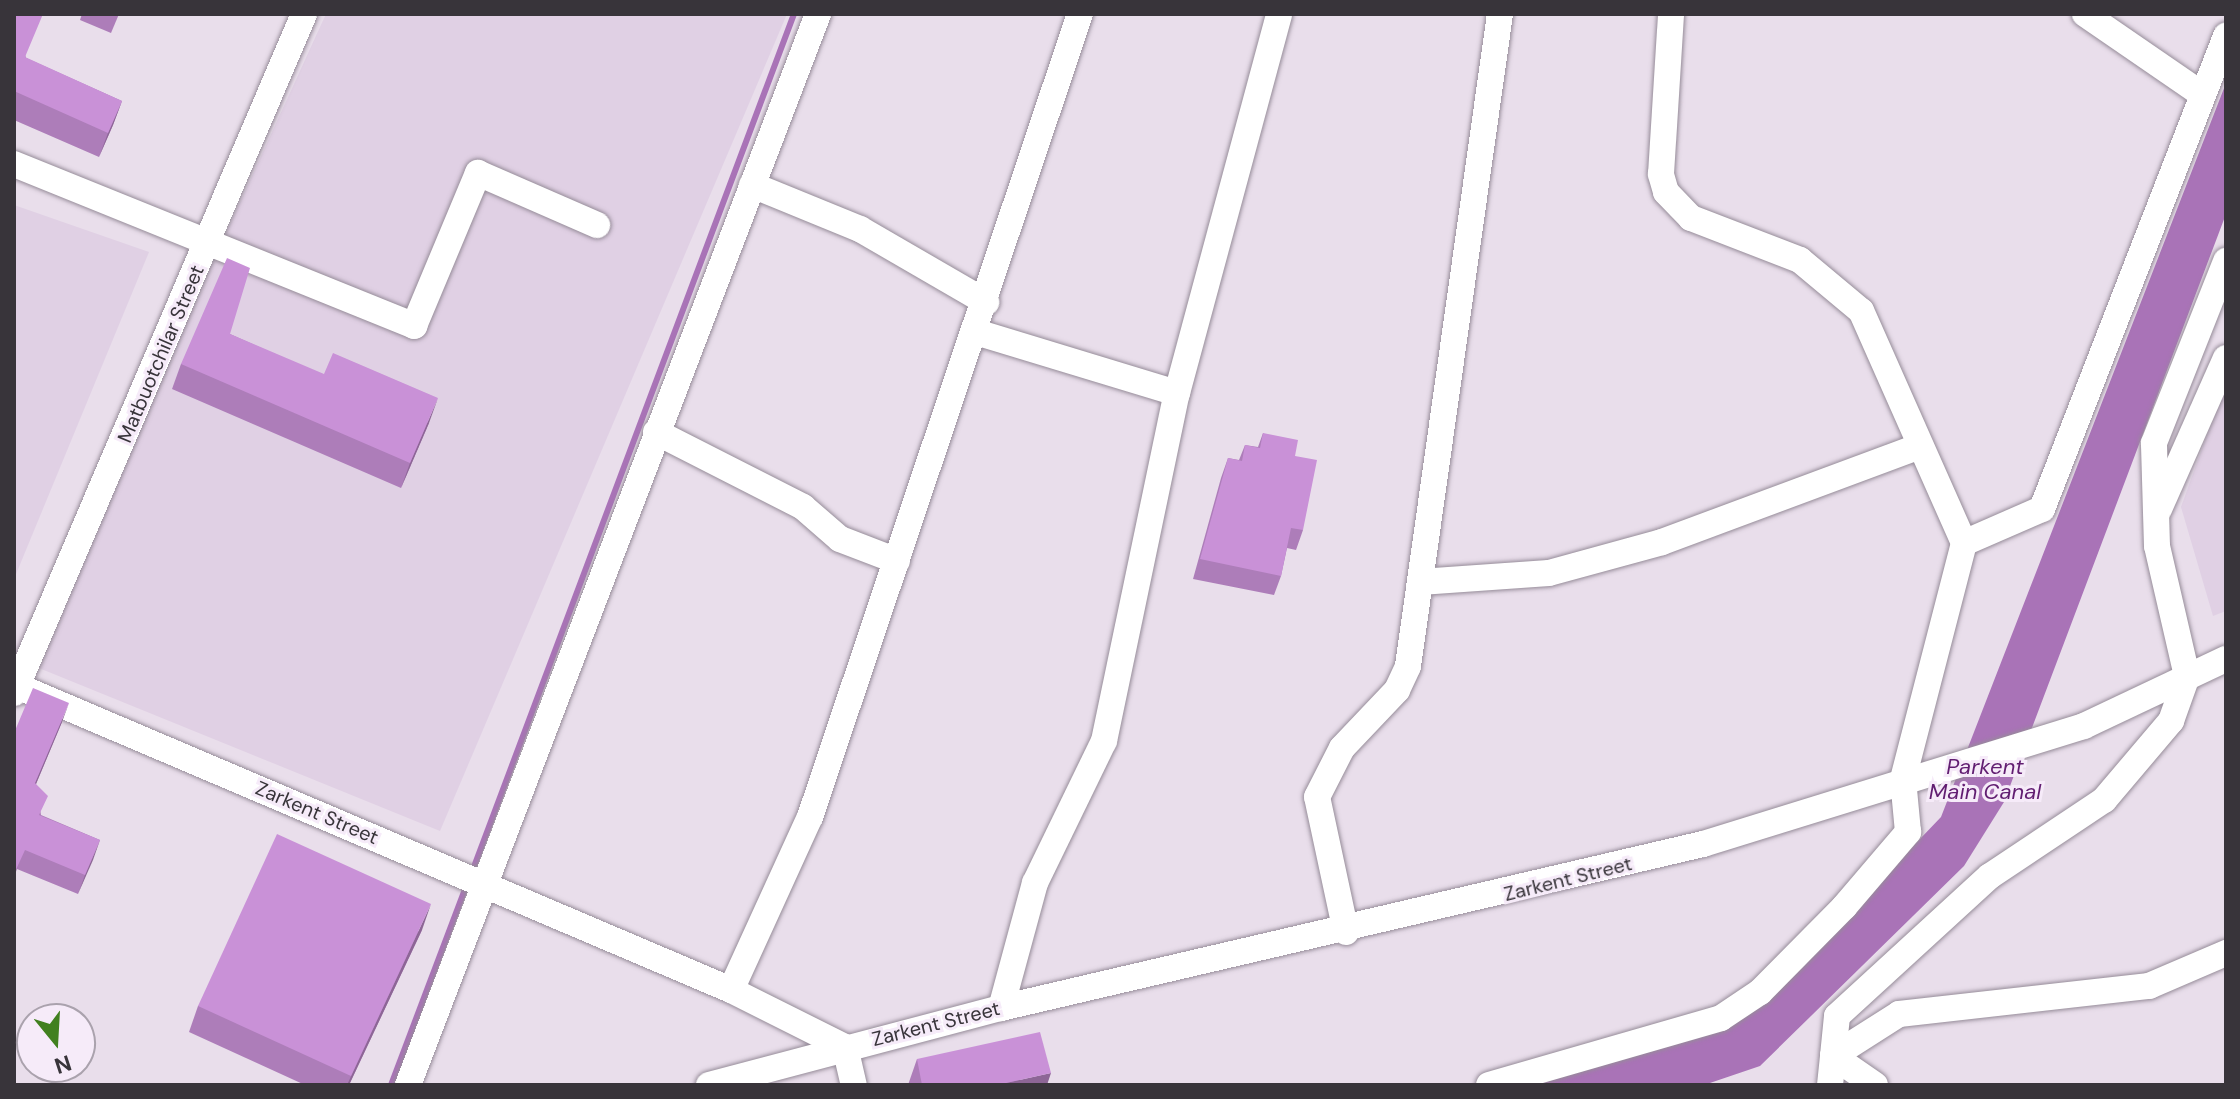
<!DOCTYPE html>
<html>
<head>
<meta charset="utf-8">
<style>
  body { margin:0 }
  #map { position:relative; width:2240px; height:1099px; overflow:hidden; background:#e9deeb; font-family:"DM Sans",sans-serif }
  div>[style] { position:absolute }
  .built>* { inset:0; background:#e0d0e4 }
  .water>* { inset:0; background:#a973b7 }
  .stream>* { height:6px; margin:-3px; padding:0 3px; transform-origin:3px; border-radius:3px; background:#a973b7 }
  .roads { filter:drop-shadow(0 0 2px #968c99) drop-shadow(0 0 2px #968c99) }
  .minor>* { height:26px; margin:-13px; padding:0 13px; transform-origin:13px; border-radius:13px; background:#fff }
  .wall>* { inset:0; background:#ad7db9 }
  .shaded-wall>* { inset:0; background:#8d6696 }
  .building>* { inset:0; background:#c991d7 }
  span { translate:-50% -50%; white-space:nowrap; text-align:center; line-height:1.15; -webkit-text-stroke:6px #f6ebf9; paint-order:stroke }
  .street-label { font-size:20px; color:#38343a }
  .water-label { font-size:22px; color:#611d71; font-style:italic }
  .frame { position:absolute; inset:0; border:16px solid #38343a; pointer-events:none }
  .north { position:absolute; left:16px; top:1003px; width:80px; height:80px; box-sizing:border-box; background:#f6ebf9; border:2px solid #aaa2ad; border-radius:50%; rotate:162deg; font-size:22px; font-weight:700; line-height:32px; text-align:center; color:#38343a }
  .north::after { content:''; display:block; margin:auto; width:28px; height:36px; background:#41801f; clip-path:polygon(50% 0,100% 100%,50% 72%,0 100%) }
</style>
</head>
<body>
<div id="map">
  <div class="built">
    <i style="clip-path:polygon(326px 14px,787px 14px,440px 831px,29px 664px)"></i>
    <i style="clip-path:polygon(14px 205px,149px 252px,14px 579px)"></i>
    <i style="clip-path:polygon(2226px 382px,2226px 611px,2213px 616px,2181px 507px)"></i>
  </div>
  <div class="water">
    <i style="clip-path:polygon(2226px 83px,2226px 214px,2004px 802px,1964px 866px,1760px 1066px,1704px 1085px,1531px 1085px,1702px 1036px,1769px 997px,1941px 817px)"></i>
  </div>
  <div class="stream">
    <i style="left:472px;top:872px;width:916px;rotate:-69.43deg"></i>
    <i style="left:391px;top:1085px;width:213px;rotate:-69.3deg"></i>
  </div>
  <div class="roads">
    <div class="minor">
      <i style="left:2085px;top:14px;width:140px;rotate:34.5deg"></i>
      <i style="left:14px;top:164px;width:432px;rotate:22deg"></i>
      <i style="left:414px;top:326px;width:166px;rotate:-67.3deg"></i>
      <i style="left:478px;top:173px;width:130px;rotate:23.6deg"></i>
      <i style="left:752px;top:185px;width:117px;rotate:22.2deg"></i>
      <i style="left:860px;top:229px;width:146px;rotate:30.1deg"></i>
      <i style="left:976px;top:332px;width:210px;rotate:16.9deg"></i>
      <i style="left:656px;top:432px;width:165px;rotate:27deg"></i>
      <i style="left:803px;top:507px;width:49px;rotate:40.9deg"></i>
      <i style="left:840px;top:539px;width:61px;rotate:21.1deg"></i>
      <i style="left:2159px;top:509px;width:165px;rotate:-66.1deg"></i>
      <i style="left:1964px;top:543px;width:85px;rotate:-23.6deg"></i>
      <i style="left:2042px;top:509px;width:508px;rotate:-68.74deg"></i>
      <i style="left:1420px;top:582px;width:129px;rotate:-4deg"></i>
      <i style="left:1549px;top:573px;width:117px;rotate:-15.3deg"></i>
      <i style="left:1662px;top:542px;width:275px;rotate:-20.4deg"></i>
      <i style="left:17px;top:686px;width:776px;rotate:23.06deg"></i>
      <i style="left:731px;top:990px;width:127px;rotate:26.6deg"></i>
      <i style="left:14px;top:693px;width:738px;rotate:-66.87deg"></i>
      <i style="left:1346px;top:932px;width:138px;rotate:-102.1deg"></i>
      <i style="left:1317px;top:797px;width:55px;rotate:-63deg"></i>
      <i style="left:1342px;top:748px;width:80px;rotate:-46.5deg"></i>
      <i style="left:1397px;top:690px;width:26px;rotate:-65deg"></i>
      <i style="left:1408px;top:666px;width:658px;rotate:-81.97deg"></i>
      <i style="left:731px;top:990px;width:190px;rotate:-65.5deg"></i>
      <i style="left:810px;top:817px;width:847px;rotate:-71.42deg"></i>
      <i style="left:1001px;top:1008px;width:130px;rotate:-74.8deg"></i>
      <i style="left:1035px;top:883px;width:158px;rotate:-64.1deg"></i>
      <i style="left:1104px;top:741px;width:356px;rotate:-78.2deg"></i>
      <i style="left:1177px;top:393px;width:392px;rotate:-74.9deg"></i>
      <i style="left:845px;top:1047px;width:39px;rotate:77deg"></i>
      <i style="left:408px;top:1085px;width:1147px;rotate:-69.05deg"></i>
      <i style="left:709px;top:1085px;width:302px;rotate:-14.8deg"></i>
      <i style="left:1001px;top:1008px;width:721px;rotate:-13.15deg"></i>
      <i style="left:1703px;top:844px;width:399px;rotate:-17.2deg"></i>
      <i style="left:2084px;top:726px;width:157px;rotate:-25.3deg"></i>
      <i style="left:1489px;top:1085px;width:241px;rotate:-16.1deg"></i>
      <i style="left:1721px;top:1018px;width:47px;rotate:-33.7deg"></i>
      <i style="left:1760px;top:992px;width:120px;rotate:-45.3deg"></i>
      <i style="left:1844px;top:907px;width:99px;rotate:-49.5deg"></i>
      <i style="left:1908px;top:832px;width:53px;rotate:-95.4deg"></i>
      <i style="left:1903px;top:779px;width:244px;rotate:-75.5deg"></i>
      <i style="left:1964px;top:543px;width:254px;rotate:-113.9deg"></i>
      <i style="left:1861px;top:311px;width:80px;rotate:-140.1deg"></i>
      <i style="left:1800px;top:260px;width:117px;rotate:-158.9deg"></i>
      <i style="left:1691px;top:218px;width:36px;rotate:-134deg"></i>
      <i style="left:1666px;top:192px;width:19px;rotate:-106deg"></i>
      <i style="left:1661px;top:174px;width:160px;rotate:-86.4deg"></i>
      <i style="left:1830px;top:1085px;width:29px;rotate:-84deg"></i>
      <i style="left:1833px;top:1056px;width:78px;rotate:-32.5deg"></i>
      <i style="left:1899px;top:1014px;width:252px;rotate:-6.4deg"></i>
      <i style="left:2149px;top:986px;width:84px;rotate:-23.2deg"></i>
      <i style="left:1875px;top:1085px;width:51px;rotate:-145.4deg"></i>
      <i style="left:1833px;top:1056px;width:40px;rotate:-84.3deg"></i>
      <i style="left:1837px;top:1016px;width:207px;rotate:-42.5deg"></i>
      <i style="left:1990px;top:876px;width:137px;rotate:-33.7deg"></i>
      <i style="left:2104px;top:800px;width:104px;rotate:-49.7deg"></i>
      <i style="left:2171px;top:721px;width:48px;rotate:-70.4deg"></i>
      <i style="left:2187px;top:676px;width:133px;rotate:-103deg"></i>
      <i style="left:2157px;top:546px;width:103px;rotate:-91.7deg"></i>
      <i style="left:2154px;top:443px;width:196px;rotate:-68.4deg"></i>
    </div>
  </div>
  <div class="wall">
    <i style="clip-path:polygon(14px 14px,26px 58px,122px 101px,113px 125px,99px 157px,14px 120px)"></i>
    <i style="clip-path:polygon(82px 14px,119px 14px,111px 33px,80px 20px)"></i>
    <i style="clip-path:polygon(230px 334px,429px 423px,401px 488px,172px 389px,181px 364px)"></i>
    <i style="clip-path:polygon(1263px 433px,1295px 456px,1303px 530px,1296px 550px,1287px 548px,1281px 576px,1274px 595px,1193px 579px,1221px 478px,1228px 458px,1239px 460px,1245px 445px,1258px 447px)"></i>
    <i style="clip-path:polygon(62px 722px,36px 784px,41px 815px,100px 840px,78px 894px,17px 869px,14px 877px,14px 733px)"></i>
    <i style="clip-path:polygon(422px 930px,349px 1085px,305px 1085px,189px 1032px,198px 1006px)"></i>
    <i style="clip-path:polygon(917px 1059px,1047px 1085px,908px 1085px)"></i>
  </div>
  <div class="shaded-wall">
    <i style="clip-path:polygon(122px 101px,113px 125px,99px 157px,108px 133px)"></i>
    <i style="clip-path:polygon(438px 398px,429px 423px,401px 488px,410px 463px)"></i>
    <i style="clip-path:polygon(69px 703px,62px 722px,28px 803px,35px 783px)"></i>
    <i style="clip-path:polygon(100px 840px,93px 860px,78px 894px,85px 875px)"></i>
    <i style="clip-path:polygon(431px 904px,422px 930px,349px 1085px,347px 1085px)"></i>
    <i style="clip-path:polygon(1051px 1073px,1047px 1085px,997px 1085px)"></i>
  </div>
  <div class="building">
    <i style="clip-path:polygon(14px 14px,43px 14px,25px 57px,122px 101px,108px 133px,14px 91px)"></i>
    <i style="clip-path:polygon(227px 258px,250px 268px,230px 334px,324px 374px,333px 353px,438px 398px,410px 463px,181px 364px)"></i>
    <i style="clip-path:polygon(1263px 433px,1298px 440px,1295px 456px,1317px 460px,1303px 530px,1291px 528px,1281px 576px,1200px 559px,1228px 458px,1242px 461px,1245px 445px,1260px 448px)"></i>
    <i style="clip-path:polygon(33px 688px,69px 703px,35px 783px,48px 796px,39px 815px,100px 840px,85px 875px,25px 850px,14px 874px,14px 733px)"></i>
    <i style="clip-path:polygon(277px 834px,431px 904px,351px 1076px,198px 1006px)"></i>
    <i style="clip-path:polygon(1040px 1032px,1051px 1073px,997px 1085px,922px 1085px,917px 1059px)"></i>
  </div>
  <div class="street-label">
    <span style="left:161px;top:354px;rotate:-67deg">Matbuotchilar Street</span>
    <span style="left:317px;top:813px;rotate:23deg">Zarkent Street</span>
    <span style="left:1568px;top:879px;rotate:-14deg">Zarkent Street</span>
    <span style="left:936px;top:1024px;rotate:-14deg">Zarkent Street</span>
  </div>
  <div class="water-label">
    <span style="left:1985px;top:779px">Parkent<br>Main Canal</span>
  </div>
  <div class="frame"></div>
  <div class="north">N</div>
</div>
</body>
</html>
